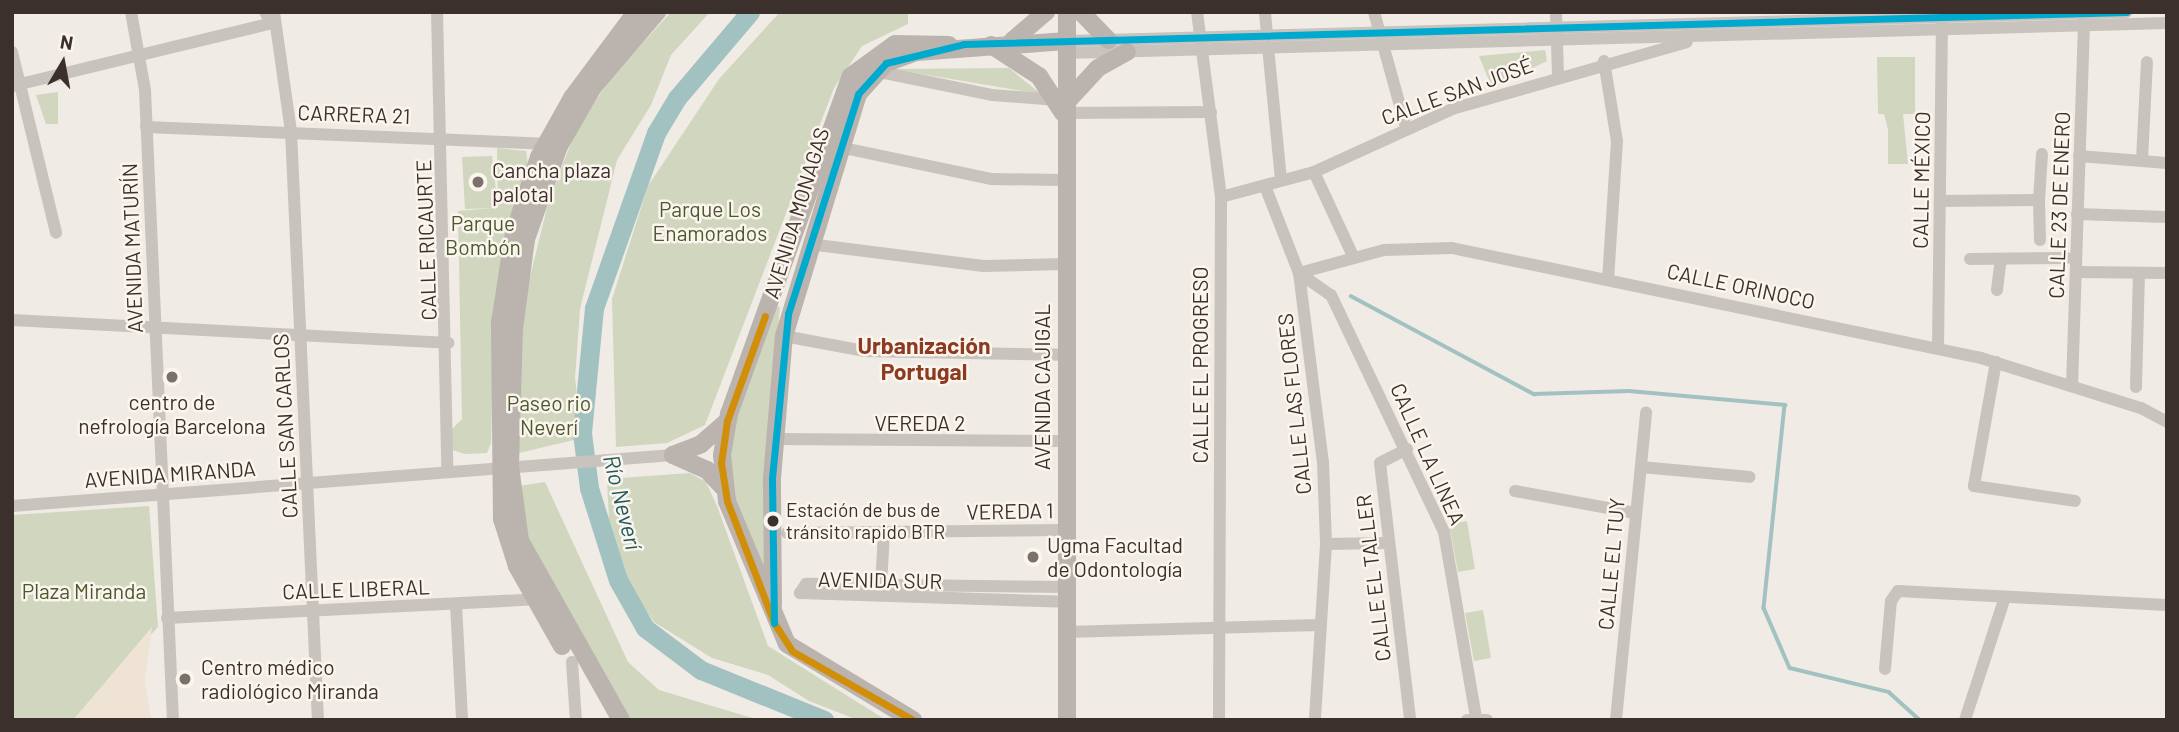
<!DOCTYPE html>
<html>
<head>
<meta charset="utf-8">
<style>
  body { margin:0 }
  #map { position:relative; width:2179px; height:732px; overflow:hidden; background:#f0ebe5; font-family:Barlow,sans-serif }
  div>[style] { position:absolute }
  .green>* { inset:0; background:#d1d6bf }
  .plaza>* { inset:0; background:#eee3d5 }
  .stream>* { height:3.5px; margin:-1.75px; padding:0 1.75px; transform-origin:1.75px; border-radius:1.75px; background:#a1c2c1 }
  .river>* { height:19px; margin:-9.5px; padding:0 9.5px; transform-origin:9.5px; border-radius:9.5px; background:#a1c2c1 }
  .street>* { height:12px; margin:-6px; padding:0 6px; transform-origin:6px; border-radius:6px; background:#c9c3be }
  .secondary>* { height:18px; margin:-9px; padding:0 9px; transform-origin:9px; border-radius:9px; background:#bab3ae }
  .bus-1>* { height:7px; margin:-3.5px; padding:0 3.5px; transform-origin:3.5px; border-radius:3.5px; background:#d18e09 }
  .bus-2>* { height:7px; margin:-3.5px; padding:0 3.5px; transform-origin:3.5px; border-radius:3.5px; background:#00a9ce }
  .dots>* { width:19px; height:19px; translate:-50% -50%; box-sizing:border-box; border:4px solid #fbf5ee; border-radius:50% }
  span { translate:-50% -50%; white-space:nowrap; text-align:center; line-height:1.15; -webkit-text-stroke:5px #fbf5ee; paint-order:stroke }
  .bus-label { font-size:19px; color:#3b302b }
  .left { translate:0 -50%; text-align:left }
  .street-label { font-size:21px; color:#3b302b }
  .poi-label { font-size:21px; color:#3b302b }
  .park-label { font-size:21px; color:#4a5a2e }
  .neighbourhood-label { font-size:23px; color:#8c3b22; font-weight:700 }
  .water-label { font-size:23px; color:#1f5a5e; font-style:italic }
  .frame { position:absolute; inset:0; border:14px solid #3b302b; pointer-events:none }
  .north { position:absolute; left:28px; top:28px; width:70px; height:70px; -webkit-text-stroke:5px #fbf5ee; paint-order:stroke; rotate:10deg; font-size:19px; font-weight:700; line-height:28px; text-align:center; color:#3b302b }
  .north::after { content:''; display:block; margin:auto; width:24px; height:32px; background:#3b302b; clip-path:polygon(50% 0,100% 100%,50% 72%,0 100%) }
</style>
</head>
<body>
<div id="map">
  <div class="green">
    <i style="clip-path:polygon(671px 12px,710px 12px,671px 55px,651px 105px,617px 160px,580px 309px,575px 378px,582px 438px,519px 453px,524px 301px,549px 200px,574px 135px,609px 80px)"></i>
    <i style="clip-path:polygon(780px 12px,908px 12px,908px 24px,862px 46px,834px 88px,705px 425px,667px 443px,616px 447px,612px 299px,648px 186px,719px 79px)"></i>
    <i style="clip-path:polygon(1545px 50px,1547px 61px,1492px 88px,1479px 56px)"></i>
    <i style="clip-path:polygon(1877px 57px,1915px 57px,1915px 114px,1903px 114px,1908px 164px,1888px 164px,1888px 130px,1884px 114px,1878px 114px)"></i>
    <i style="clip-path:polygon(1009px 68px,1041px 94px,892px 69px)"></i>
    <i style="clip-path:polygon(58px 92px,58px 124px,46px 124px,36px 95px)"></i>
    <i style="clip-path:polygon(497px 148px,526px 151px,528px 165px,493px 356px,491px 443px,487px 453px,464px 454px,450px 449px,450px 431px,462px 419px,458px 211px,493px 208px,465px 209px,462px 157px,492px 156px,498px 208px)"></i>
    <i style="clip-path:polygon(774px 306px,780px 307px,763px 484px,764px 579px,728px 483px,731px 425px)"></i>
    <i style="clip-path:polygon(690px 473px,706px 482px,717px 506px,768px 646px,886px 720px,858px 720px,809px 701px,768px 675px,712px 658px,654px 622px,628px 583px,609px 519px,607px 479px)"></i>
    <i style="clip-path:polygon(545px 482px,628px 662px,659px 690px,759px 720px,631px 720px,528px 543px,519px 486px)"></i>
    <i style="clip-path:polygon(149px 506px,158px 627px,73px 720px,12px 720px,12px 515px)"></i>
    <i style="clip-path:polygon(1467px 521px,1475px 569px,1458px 572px,1449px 524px)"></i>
    <i style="clip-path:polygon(1483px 610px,1491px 658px,1474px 661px,1465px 613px)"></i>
  </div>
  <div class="plaza">
    <i style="clip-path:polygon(152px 627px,145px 680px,151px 720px,73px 720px)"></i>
  </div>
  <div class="stream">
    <i style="left:1351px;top:296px;width:208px;rotate:28.2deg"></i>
    <i style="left:1534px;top:394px;width:95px;rotate:-1.8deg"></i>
    <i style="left:1629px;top:391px;width:157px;rotate:5.1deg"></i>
    <i style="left:1785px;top:405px;width:204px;rotate:95.9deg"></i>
    <i style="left:1764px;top:608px;width:65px;rotate:66.6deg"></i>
    <i style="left:1790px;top:668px;width:102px;rotate:13.6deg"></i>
    <i style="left:1889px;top:692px;width:42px;rotate:42.1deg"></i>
  </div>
  <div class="river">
    <i style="left:750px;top:12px;width:113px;rotate:130.3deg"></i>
    <i style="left:677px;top:98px;width:41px;rotate:121deg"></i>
    <i style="left:656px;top:133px;width:186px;rotate:109.5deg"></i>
    <i style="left:594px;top:308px;width:126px;rotate:95.5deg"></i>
    <i style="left:582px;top:433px;width:55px;rotate:82.7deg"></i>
    <i style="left:589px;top:488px;width:96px;rotate:72.5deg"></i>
    <i style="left:618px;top:580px;width:55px;rotate:60.6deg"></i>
    <i style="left:645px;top:628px;width:70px;rotate:36.9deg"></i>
    <i style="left:701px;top:670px;width:133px;rotate:22.1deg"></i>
  </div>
  <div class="street">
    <i style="left:131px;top:12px;width:79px;rotate:79.8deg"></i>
    <i style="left:145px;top:90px;width:631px;rotate:87.46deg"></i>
    <i style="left:274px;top:12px;width:120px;rotate:81.9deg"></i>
    <i style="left:291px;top:131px;width:590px;rotate:87.38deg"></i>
    <i style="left:437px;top:12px;width:455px;rotate:88.7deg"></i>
    <i style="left:1197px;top:12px;width:187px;rotate:82.6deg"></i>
    <i style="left:1221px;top:197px;width:523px;rotate:90.22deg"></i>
    <i style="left:1265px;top:12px;width:23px;rotate:85deg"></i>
    <i style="left:1374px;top:12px;width:119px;rotate:74.5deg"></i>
    <i style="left:1556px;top:12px;width:63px;rotate:88.2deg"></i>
    <i style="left:1067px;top:41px;width:1060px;rotate:-1.57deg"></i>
    <i style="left:1268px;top:47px;width:133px;rotate:84.4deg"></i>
    <i style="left:12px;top:52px;width:186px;rotate:76.3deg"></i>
    <i style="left:1067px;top:53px;width:1100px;rotate:-1.56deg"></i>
    <i style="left:1604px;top:61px;width:81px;rotate:80.8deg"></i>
    <i style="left:1617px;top:141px;width:138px;rotate:93.7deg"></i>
    <i style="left:875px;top:71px;width:119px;rotate:11.6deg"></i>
    <i style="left:992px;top:95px;width:65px;rotate:4.4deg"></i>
    <i style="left:12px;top:86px;width:268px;rotate:-13.6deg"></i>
    <i style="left:272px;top:23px;width:13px;rotate:-122deg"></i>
    <i style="left:1063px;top:113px;width:148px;rotate:-0.4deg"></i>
    <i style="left:146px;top:127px;width:406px;rotate:2.4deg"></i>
    <i style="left:839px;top:147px;width:155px;rotate:11.9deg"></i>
    <i style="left:991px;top:179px;width:72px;rotate:0.8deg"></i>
    <i style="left:2079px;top:156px;width:88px;rotate:4.5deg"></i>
    <i style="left:2142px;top:160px;width:98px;rotate:-87.1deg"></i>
    <i style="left:1314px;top:172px;width:93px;rotate:65.1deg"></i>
    <i style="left:1265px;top:186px;width:93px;rotate:68.7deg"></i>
    <i style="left:1299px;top:273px;width:191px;rotate:82.8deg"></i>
    <i style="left:1323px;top:462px;width:82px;rotate:87.9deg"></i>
    <i style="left:1326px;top:544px;width:176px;rotate:93.6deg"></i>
    <i style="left:1221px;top:197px;width:96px;rotate:-15deg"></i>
    <i style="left:1314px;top:172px;width:152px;rotate:-24.5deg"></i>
    <i style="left:1452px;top:109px;width:244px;rotate:-15.9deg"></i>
    <i style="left:2039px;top:200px;width:40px;rotate:88.6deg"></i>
    <i style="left:1940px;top:201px;width:99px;rotate:-0.6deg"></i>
    <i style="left:2039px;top:200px;width:46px;rotate:-86.3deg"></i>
    <i style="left:2077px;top:214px;width:90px;rotate:1.9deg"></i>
    <i style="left:809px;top:244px;width:176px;rotate:7.2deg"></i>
    <i style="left:984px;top:266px;width:80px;rotate:-1.4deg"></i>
    <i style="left:1970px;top:259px;width:97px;rotate:-0.6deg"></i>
    <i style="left:2076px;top:272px;width:91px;rotate:0.6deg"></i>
    <i style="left:1299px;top:273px;width:88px;rotate:-15.1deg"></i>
    <i style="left:1384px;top:250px;width:68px;rotate:-1.7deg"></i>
    <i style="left:1452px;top:248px;width:540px;rotate:11.75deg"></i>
    <i style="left:1981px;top:358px;width:168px;rotate:17.4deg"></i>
    <i style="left:2141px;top:408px;width:30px;rotate:28deg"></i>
    <i style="left:1299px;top:273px;width:39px;rotate:35deg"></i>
    <i style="left:1331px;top:295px;width:263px;rotate:64.5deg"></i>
    <i style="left:1444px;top:532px;width:189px;rotate:80.2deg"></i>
    <i style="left:1997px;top:290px;width:31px;rotate:-83deg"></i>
    <i style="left:12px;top:320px;width:437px;rotate:3deg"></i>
    <i style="left:784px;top:336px;width:81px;rotate:10.6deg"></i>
    <i style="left:864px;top:351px;width:200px;rotate:1.1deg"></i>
    <i style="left:1938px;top:348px;width:325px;rotate:-89.3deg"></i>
    <i style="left:1996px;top:362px;width:126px;rotate:100.1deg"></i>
    <i style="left:1974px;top:486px;width:102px;rotate:8.4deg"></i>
    <i style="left:2072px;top:386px;width:367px;rotate:-88.1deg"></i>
    <i style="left:2136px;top:387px;width:113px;rotate:-88.5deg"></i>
    <i style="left:775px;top:439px;width:290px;rotate:0.4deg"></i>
    <i style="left:1407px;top:449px;width:30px;rotate:153deg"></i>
    <i style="left:1380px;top:463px;width:259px;rotate:83.3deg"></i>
    <i style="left:1641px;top:467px;width:109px;rotate:5.2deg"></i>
    <i style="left:1515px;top:491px;width:122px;rotate:10.4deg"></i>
    <i style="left:12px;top:506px;width:663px;rotate:-4.41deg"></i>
    <i style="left:787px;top:533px;width:278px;rotate:-0.6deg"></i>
    <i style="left:1326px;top:544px;width:60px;rotate:-1deg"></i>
    <i style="left:881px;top:586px;width:54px;rotate:-86.8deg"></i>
    <i style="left:1065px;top:587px;width:259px;rotate:-179.3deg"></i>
    <i style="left:806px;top:584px;width:11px;rotate:124deg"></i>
    <i style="left:800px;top:593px;width:266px;rotate:1.9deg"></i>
    <i style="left:456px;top:604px;width:116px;rotate:87deg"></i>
    <i style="left:167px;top:618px;width:373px;rotate:-2.9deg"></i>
    <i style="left:1066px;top:632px;width:255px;rotate:-1.6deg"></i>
    <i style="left:572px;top:662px;width:58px;rotate:86.1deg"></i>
    <i style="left:1885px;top:669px;width:68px;rotate:-85deg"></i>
    <i style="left:1891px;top:601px;width:12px;rotate:-55deg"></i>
    <i style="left:1898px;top:591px;width:269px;rotate:3deg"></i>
    <i style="left:1467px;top:720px;width:20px"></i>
    <i style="left:1616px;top:720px;width:309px;rotate:-84.4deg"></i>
    <i style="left:1965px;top:720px;width:129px;rotate:-72deg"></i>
  </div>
  <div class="secondary">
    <i style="left:1067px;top:12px;width:708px;rotate:90deg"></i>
    <i style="left:1081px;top:12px;width:39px;rotate:46deg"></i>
    <i style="left:1012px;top:41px;width:45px;rotate:-40.5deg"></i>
    <i style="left:991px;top:45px;width:57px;rotate:32.9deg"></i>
    <i style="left:1039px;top:76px;width:44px;rotate:57deg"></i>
    <i style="left:1064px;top:105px;width:50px;rotate:-47.4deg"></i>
    <i style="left:1098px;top:68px;width:33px;rotate:-29deg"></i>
    <i style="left:673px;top:455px;width:30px;rotate:-21deg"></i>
    <i style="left:701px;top:444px;width:35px;rotate:-41deg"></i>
    <i style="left:673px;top:455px;width:37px;rotate:24deg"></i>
    <i style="left:707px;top:470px;width:23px;rotate:47deg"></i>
    <i style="left:773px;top:605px;width:127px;rotate:-90.5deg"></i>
    <i style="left:772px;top:478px;width:143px;rotate:-85.2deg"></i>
    <i style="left:784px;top:336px;width:253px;rotate:-73deg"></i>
    <i style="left:858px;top:94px;width:42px;rotate:-47.9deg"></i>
    <i style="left:886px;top:63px;width:32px;rotate:-20deg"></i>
    <i style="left:916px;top:52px;width:151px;rotate:-4.2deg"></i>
    <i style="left:562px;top:646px;width:92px;rotate:-119.4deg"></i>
    <i style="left:517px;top:566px;width:49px;rotate:-107.7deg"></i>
    <i style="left:502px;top:519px;width:196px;rotate:-90.6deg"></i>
    <i style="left:500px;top:323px;width:91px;rotate:-81.2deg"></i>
    <i style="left:514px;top:233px;width:80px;rotate:-71.8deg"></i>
    <i style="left:539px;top:157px;width:68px;rotate:-60.8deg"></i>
    <i style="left:572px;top:98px;width:107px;rotate:-53.3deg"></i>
    <i style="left:621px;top:720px;width:206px;rotate:-119.4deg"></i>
    <i style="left:520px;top:541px;width:76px;rotate:-97.6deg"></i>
    <i style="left:510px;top:466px;width:137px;rotate:-88.3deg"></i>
    <i style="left:514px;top:329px;width:91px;rotate:-82.4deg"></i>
    <i style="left:526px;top:239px;width:99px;rotate:-70.5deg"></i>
    <i style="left:559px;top:146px;width:68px;rotate:-60deg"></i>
    <i style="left:593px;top:87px;width:99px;rotate:-49.5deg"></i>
    <i style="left:913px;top:720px;width:147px;rotate:-148.9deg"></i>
    <i style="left:787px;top:644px;width:155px;rotate:-112.8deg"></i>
    <i style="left:727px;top:501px;width:46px;rotate:-96.2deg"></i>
    <i style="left:722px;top:455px;width:42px;rotate:-80.3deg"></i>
    <i style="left:729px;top:414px;width:359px;rotate:-70.2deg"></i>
    <i style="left:851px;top:76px;width:54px;rotate:-36deg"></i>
    <i style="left:895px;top:44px;width:54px;rotate:1.1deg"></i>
  </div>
  <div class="bus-1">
    <i style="left:765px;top:316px;width:112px;rotate:109.9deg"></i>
    <i style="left:727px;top:421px;width:42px;rotate:98.1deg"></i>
    <i style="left:721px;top:463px;width:38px;rotate:81deg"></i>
    <i style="left:727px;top:501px;width:131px;rotate:68.9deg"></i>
    <i style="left:774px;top:623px;width:33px;rotate:57deg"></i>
    <i style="left:792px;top:651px;width:139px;rotate:29.7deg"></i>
  </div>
  <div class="bus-2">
    <i style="left:774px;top:623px;width:145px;rotate:-90.8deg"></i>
    <i style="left:772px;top:478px;width:165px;rotate:-84.4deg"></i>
    <i style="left:788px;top:314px;width:231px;rotate:-72.3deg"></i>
    <i style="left:858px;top:94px;width:42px;rotate:-47.9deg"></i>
    <i style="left:886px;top:63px;width:80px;rotate:-13.7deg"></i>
    <i style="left:964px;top:44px;width:1163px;rotate:-1.58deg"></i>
  </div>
  <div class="dots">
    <i style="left:478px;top:182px;background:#7a716c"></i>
    <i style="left:172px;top:377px;background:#7a716c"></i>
    <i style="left:773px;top:521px;background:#3b302b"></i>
    <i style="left:1033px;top:557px;background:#7a716c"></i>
    <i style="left:185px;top:679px;background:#7a716c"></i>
  </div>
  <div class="bus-label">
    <span class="left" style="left:786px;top:521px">Estación de bus de<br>tránsito rapido BTR</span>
  </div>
  <div class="street-label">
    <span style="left:1457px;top:91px;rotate:-20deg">CALLE SAN JOSÉ</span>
    <span style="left:354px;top:114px;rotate:2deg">CARRERA 21</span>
    <span style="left:1921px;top:180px;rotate:-89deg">CALLE MÉXICO</span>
    <span style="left:2059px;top:205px;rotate:-88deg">CALLE 23 DE ENERO</span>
    <span style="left:796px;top:213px;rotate:-73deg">AVENIDA MONAGAS</span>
    <span style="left:426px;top:240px;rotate:-92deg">CALLE RICAURTE</span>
    <span style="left:132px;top:248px;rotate:-92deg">AVENIDA MATURÍN</span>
    <span style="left:1741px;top:286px;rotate:12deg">CALLE ORINOCO</span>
    <span style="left:1200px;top:365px;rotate:-90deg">CALLE EL PROGRESO</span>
    <span style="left:1042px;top:387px;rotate:-90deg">AVENIDA CAJIGAL</span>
    <span style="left:1294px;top:404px;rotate:-96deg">CALLE LAS FLORES</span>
    <span style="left:920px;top:423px">VEREDA 2</span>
    <span style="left:285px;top:426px;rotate:-93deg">CALLE SAN CARLOS</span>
    <span style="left:1428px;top:454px;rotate:66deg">CALLE LA LINEA</span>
    <span style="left:170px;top:474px;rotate:-4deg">AVENIDA MIRANDA</span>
    <span style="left:1010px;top:511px;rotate:-1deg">VEREDA 1</span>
    <span style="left:1611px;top:564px;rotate:-85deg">CALLE EL TUY</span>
    <span style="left:1373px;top:578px;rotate:-97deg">CALLE EL TALLER</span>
    <span style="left:880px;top:580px;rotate:1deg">AVENIDA SUR</span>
    <span style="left:356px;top:589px;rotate:-2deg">CALLE LIBERAL</span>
  </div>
  <div class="poi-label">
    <span class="left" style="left:492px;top:182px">Cancha plaza<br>palotal</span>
    <span style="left:172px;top:414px">centro de<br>nefrología Barcelona</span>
    <span class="left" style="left:1047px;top:557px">Ugma Facultad<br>de Odontología</span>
    <span class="left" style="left:201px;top:679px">Centro médico<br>radiológico Miranda</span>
  </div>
  <div class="park-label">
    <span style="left:710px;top:221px">Parque Los<br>Enamorados</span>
    <span style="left:483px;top:235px">Parque<br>Bombón</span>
    <span style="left:549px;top:415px">Paseo rio<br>Neverí</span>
    <span style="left:84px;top:591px">Plaza Miranda</span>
  </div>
  <div class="neighbourhood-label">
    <span style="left:924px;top:358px">Urbanización<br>Portugal</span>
  </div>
  <div class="water-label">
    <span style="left:623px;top:502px;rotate:76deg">Río Neverí</span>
  </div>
  <div class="frame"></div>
  <div class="north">N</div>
</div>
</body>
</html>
